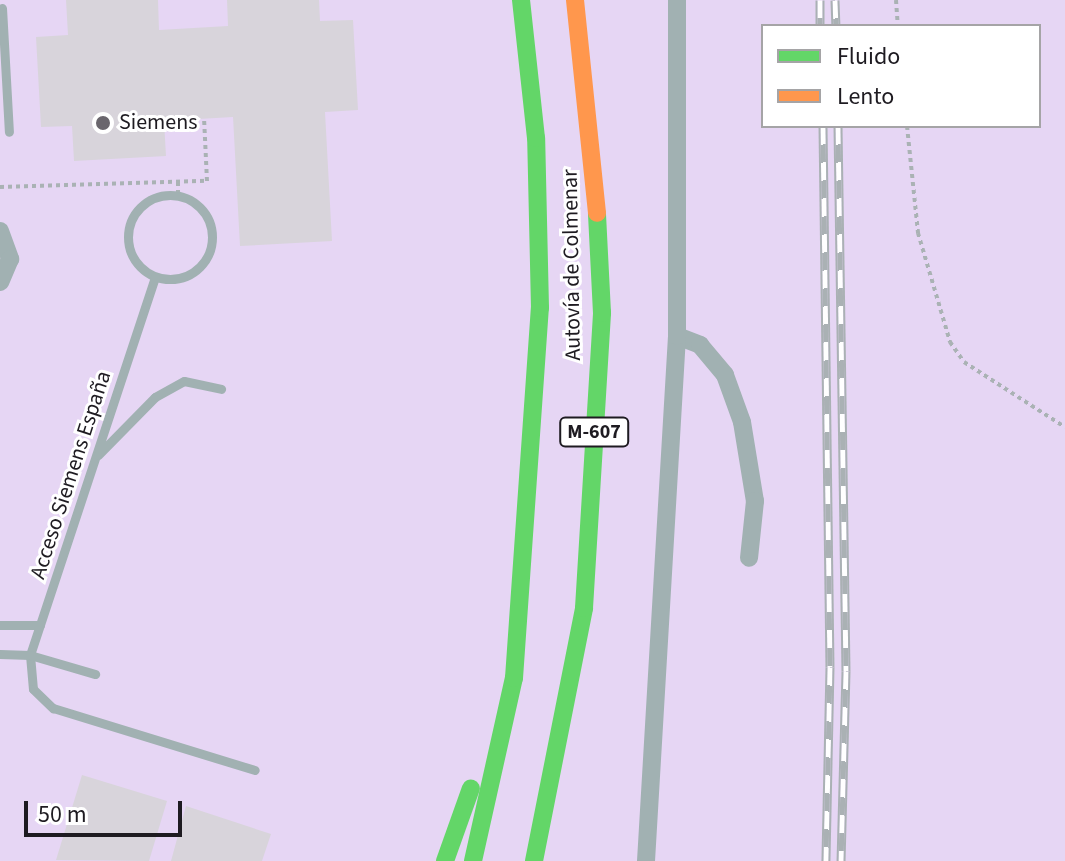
<!DOCTYPE html>
<html>
<head>
<meta charset="utf-8">
<style>
  body { margin:0 }
  #map { position:relative; width:1065px; height:861px; overflow:hidden; background:#f6f1fa; font-family:"Source Sans 3",sans-serif }
  div>[style] { position:absolute }
  .green>* { inset:0; background:#e6d6f4 }
  .building>* { inset:0; background:#d8d4db }
  .path>* { height:4px; margin-top:-2px; transform-origin:0; background:repeating-linear-gradient(90deg,#aab2b4 0 4px,transparent 0 8px) }
  .lane>* { height:9px; margin:-4.5px; padding:0 4.5px; transform-origin:4.5px; border-radius:4.5px; background:#a1b1b2 }
  .lane>.ring { margin:-4.5px; padding:0; box-sizing:content-box; background:none; border:9px solid #a1b1b2; border-radius:50% }
  .street>* { height:18px; margin:-9px; padding:0 9px; transform-origin:9px; border-radius:9px; background:#a1b1b2 }
  .fast>* { height:18px; margin:-9px; padding:0 9px; transform-origin:9px; border-radius:9px; background:#63d668 }
  .slow>* { height:18px; margin:-9px; padding:0 9px; transform-origin:9px; border-radius:9px; background:#ff974d }
  .rail>* { height:9px; margin-top:-4.5px; transform-origin:0; background:repeating-linear-gradient(90deg,#fff 0 18px,#aab1b4 0 36px); box-sizing:border-box; border-block:2px solid #aab1b4 }
  .dots>* { width:22px; height:22px; translate:-50% -50%; box-sizing:border-box; border:4px solid #fff; border-radius:50% }
  span { translate:-50% -50%; white-space:nowrap; text-align:center; line-height:1.15; -webkit-text-stroke:6px #fff; paint-order:stroke }
  .shield-label span { padding:2px 6px; background:#fff; border:2px solid; border-radius:6px; -webkit-text-stroke-width:0 }
  .shield-label { font-size:20px; color:#1e1b21; font-weight:700 }
  .poi-label { font-size:22px; color:#1e1b21 }
  .left { translate:0 -50%; text-align:left }
  .street-label { font-size:22px; color:#1e1b21 }
  .legend { position:absolute; left:761px; top:24px; width:280px; height:104px; box-sizing:border-box; background:#fff; border:2px solid #a5a4a6; margin:0; padding:10px 14px; list-style:none; font-size:24px; color:#1e1b21 }
  .legend li { display:flex; align-items:center; gap:16px; height:40px }
  .legend b { width:40px; border:2px solid #a5a4a6 }
  .scale { position:absolute; left:24px; top:801px; width:158px; height:36px; box-sizing:border-box; border:4px solid #1e1b21; border-top:0; padding-left:10px; font-size:24px; line-height:28px; white-space:nowrap; color:#1e1b21; -webkit-text-stroke:6px #fff; paint-order:stroke }
</style>
</head>
<body>
<div id="map">
  <div class="green">
    <i style="clip-path:polygon(evenodd,0 0,1065px 0,1065px 861px,0 861px,0 0,763px 26px,1039px 26px,1039px 126px,763px 126px,763px 26px)"></i>
  </div>
  <div class="building">
    <i style="clip-path:polygon(66px 0,158px 0,159px 30px,228px 26px,227px 0,319px 0,320px 21px,353px 20px,358px 110px,325px 112px,332px 241px,240px 246px,233px 117px,164px 121px,166px 156px,74px 161px,72px 126px,41px 127px,36px 37px,68px 35px)"></i>
    <i style="clip-path:polygon(82px 775px,167px 801px,149px 861px,56px 860px)"></i>
    <i style="clip-path:polygon(186px 806px,271px 834px,262px 861px,171px 861px)"></i>
  </div>
  <div class="path">
    <i style="left:896px;top:0;width:26px;rotate:86deg"></i>
    <i style="left:907px;top:126px;width:108px;rotate:84.1deg"></i>
    <i style="left:918px;top:233px;width:114px;rotate:73.6deg"></i>
    <i style="left:950px;top:342px;width:24px;rotate:55deg"></i>
    <i style="left:964px;top:362px;width:120px;rotate:32.8deg"></i>
    <i style="left:178px;top:182px;width:13px;rotate:90deg"></i>
    <i style="left:0;top:187px;width:207px;rotate:-1.7deg"></i>
    <i style="left:207px;top:181px;width:63px;rotate:-92.7deg"></i>
  </div>
  <div class="lane">
    <i style="left:2px;top:8px;width:124px;rotate:86.8deg"></i>
    <i class="ring" style="left:128px;top:195px;width:75px;height:75px"></i>
    <i style="left:155px;top:277px;width:398px;rotate:108.3deg"></i>
    <i style="left:30px;top:655px;width:34px;rotate:85deg"></i>
    <i style="left:33px;top:689px;width:28px;rotate:44deg"></i>
    <i style="left:53px;top:708px;width:211px;rotate:17.1deg"></i>
    <i style="left:98px;top:455px;width:81px;rotate:-45.5deg"></i>
    <i style="left:155px;top:397px;width:33px;rotate:-29deg"></i>
    <i style="left:184px;top:381px;width:38px;rotate:12deg"></i>
    <i style="left:0;top:625px;width:40px"></i>
    <i style="left:0;top:654px;width:30px;rotate:2deg"></i>
    <i style="left:30px;top:655px;width:68px;rotate:16.3deg"></i>
  </div>
  <div class="street">
    <i style="left:0;top:231px;width:30px;rotate:70deg"></i>
    <i style="left:10px;top:259px;width:25px;rotate:113deg"></i>
    <i style="left:677px;top:336px;width:25px;rotate:21deg"></i>
    <i style="left:700px;top:345px;width:39px;rotate:50deg"></i>
    <i style="left:725px;top:375px;width:50px;rotate:70.1deg"></i>
    <i style="left:742px;top:422px;width:80px;rotate:80.7deg"></i>
    <i style="left:755px;top:501px;width:57px;rotate:96deg"></i>
    <i style="left:646px;top:861px;width:526px;rotate:-86.62deg"></i>
    <i style="left:677px;top:336px;width:336px;rotate:-90deg"></i>
  </div>
  <div class="fast">
    <i style="left:445px;top:861px;width:77px;rotate:-70.4deg"></i>
    <i style="left:473px;top:861px;width:188px;rotate:-77.4deg"></i>
    <i style="left:514px;top:678px;width:371px;rotate:-86deg"></i>
    <i style="left:540px;top:308px;width:170px;rotate:-91.3deg"></i>
    <i style="left:536px;top:138px;width:139px;rotate:-96.2deg"></i>
    <i style="left:534px;top:861px;width:258px;rotate:-78.8deg"></i>
    <i style="left:584px;top:608px;width:296px;rotate:-86.5deg"></i>
    <i style="left:602px;top:313px;width:100px;rotate:-92.9deg"></i>
  </div>
  <div class="slow">
    <i style="left:575px;top:0;width:214px;rotate:84.1deg"></i>
  </div>
  <div class="rail">
    <i style="left:820px;top:0;width:26px;rotate:90deg"></i>
    <i style="left:835px;top:0;width:26px;rotate:88deg"></i>
    <i style="left:823px;top:126px;width:541px;rotate:89.26deg"></i>
    <i style="left:830px;top:667px;width:194px;rotate:91.2deg"></i>
    <i style="left:838px;top:126px;width:545px;rotate:89.16deg"></i>
    <i style="left:846px;top:671px;width:190px;rotate:91.5deg"></i>
  </div>
  <div class="dots">
    <i style="left:103px;top:123px;background:#6a666d"></i>
  </div>
  <div class="shield-label">
    <span style="left:594px;top:432px">M-607</span>
  </div>
  <div class="poi-label">
    <span class="left" style="left:119px;top:123px">Siemens</span>
  </div>
  <div class="street-label">
    <span style="left:572px;top:265px;rotate:-91deg">Autovía de Colmenar</span>
    <span style="left:71px;top:475px;rotate:-72deg">Acceso Siemens España</span>
  </div>
  <ul class="legend">
  <li><b style="height:10px;background:#63d668"></b>Fluido</li>
  <li><b style="height:10px;background:#ff974d"></b>Lento</li>
  </ul>
  <div class="scale">50 m</div>
</div>
</body>
</html>
